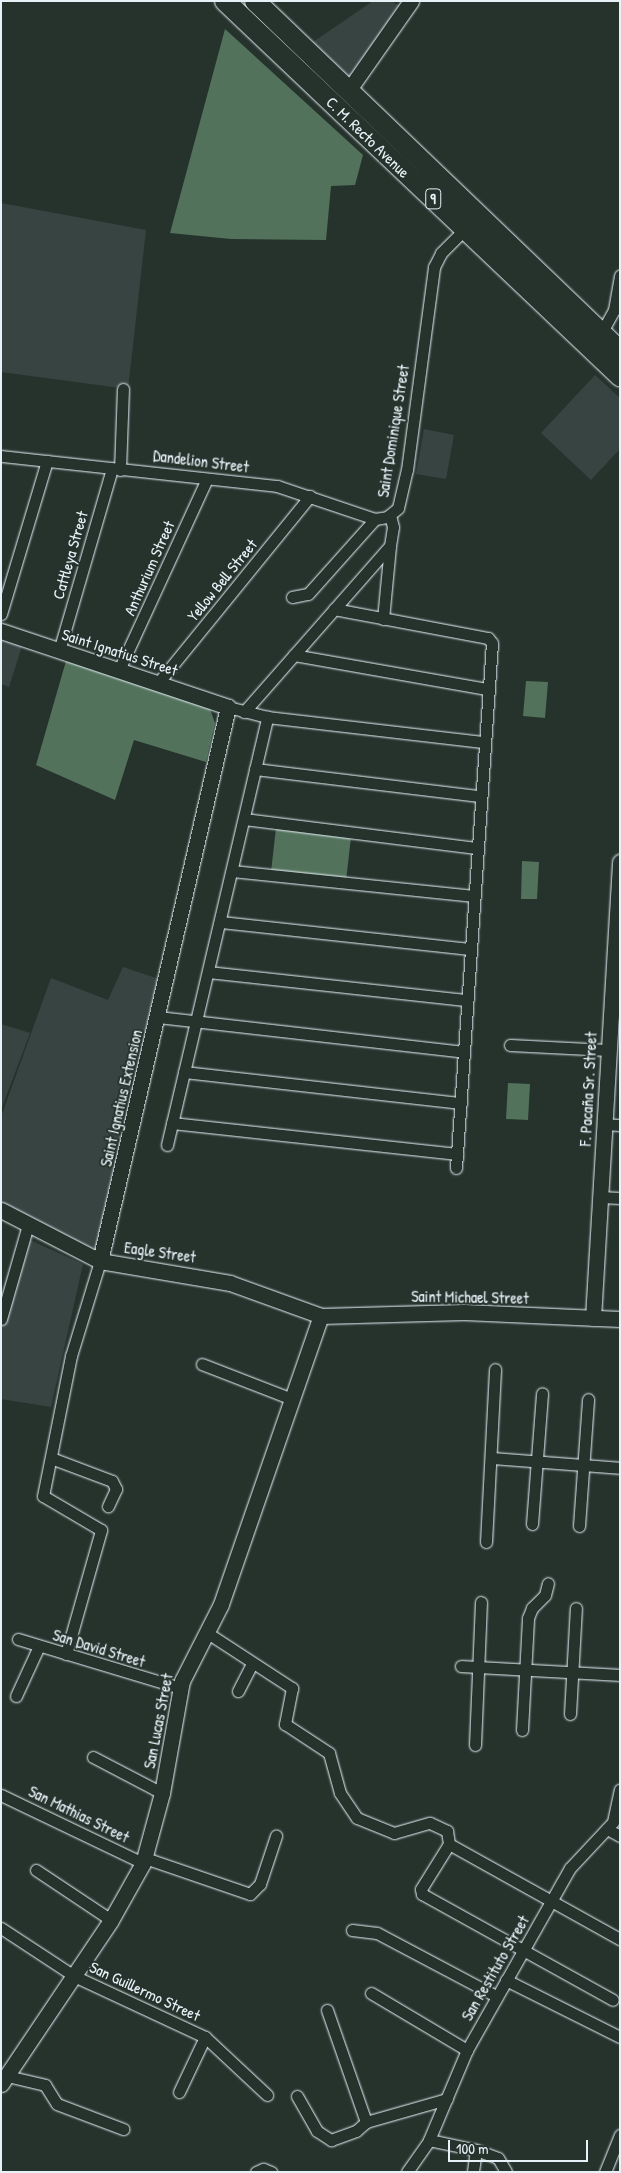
<!DOCTYPE html>
<html>
<head>
<meta charset="utf-8">
<style>
  body { margin:0 }
  #map { position:relative; width:621px; height:2173px; overflow:hidden; background:#26332d; font-family:"Patrick Hand",sans-serif }
  div>[style] { position:absolute }
  .built>* { inset:0; background:#384442 }
  .green>* { inset:0; background:#52725b }
  .roads { filter:drop-shadow(0 0 1px #e8f1f8) drop-shadow(0 0 1px #e8f1f8) }
  .street>* { height:11px; margin:-5.5px; padding:0 5.5px; transform-origin:5.5px; border-radius:5.5px; background:#26332d }
  .secondary>* { height:15px; margin:-7.5px; padding:0 7.5px; transform-origin:7.5px; border-radius:7.5px; background:#26332d }
  .highway>* { height:20px; margin:-10px; padding:0 10px; transform-origin:10px; border-radius:10px; background:#26332d }
  span { translate:-50% -50%; white-space:nowrap; text-align:center; line-height:1.15; -webkit-text-stroke:4px #26332d; paint-order:stroke }
  .shield-label span { padding:1px 4px; background:#26332d; border:1px solid; border-radius:4px; -webkit-text-stroke-width:0 }
  .shield-label { font-size:15px; color:#e8f1f8; font-weight:700 }
  .street-label { font-size:16px; color:#e8f1f8 }
  .frame { position:absolute; inset:0; border:2px solid #e8f1f8; pointer-events:none }
  .scale { position:absolute; left:448px; top:2140px; width:140px; height:22px; box-sizing:border-box; border:2px solid #e8f1f8; border-top:0; padding-left:6px; font-size:15px; line-height:18px; white-space:nowrap; color:#e8f1f8; -webkit-text-stroke:4px #26332d; paint-order:stroke }
</style>
</head>
<body>
<div id="map">
  <div class="built">
    <i style="clip-path:polygon(373px 1px,391px 1px,400px 6px,351px 78px,313px 42px)"></i>
    <i style="clip-path:polygon(1px 203px,146px 230px,128px 389px,1px 372px)"></i>
    <i style="clip-path:polygon(595px 375px,620px 398px,620px 449px,591px 480px,541px 433px)"></i>
    <i style="clip-path:polygon(424px 429px,454px 435px,446px 479px,416px 474px)"></i>
    <i style="clip-path:polygon(1px 640px,22px 646px,9px 687px,1px 684px)"></i>
    <i style="clip-path:polygon(123px 967px,165px 981px,95px 1250px,1px 1205px,1px 1117px,51px 978px,108px 1000px)"></i>
    <i style="clip-path:polygon(1px 1024px,30px 1033px,1px 1110px)"></i>
    <i style="clip-path:polygon(23px 1237px,83px 1264px,51px 1407px,1px 1399px,1px 1309px)"></i>
  </div>
  <div class="green">
    <i style="clip-path:polygon(225px 29px,363px 155px,355px 185px,331px 186px,326px 240px,231px 239px,170px 233px)"></i>
    <i style="clip-path:polygon(66px 661px,210px 709px,215px 723px,206px 762px,134px 740px,115px 800px,36px 765px)"></i>
    <i style="clip-path:polygon(526px 681px,548px 682px,545px 718px,523px 716px)"></i>
    <i style="clip-path:polygon(276px 828px,351px 837px,346px 881px,271px 872px)"></i>
    <i style="clip-path:polygon(522px 861px,539px 862px,537px 899px,521px 899px)"></i>
    <i style="clip-path:polygon(508px 1083px,530px 1084px,528px 1120px,506px 1119px)"></i>
  </div>
  <div class="roads">
    <div class="street">
      <i style="left:599px;top:337px;width:31px;rotate:-61deg"></i>
      <i style="left:614px;top:310px;width:35px;rotate:-80deg"></i>
      <i style="left:1px;top:456px;width:278px;rotate:6.2deg"></i>
      <i style="left:277px;top:486px;width:103px;rotate:18.6deg"></i>
      <i style="left:375px;top:519px;width:12px;rotate:-9deg"></i>
      <i style="left:387px;top:517px;width:14px;rotate:-39deg"></i>
      <i style="left:398px;top:508px;width:39px;rotate:-77deg"></i>
      <i style="left:407px;top:470px;width:205px;rotate:-82.4deg"></i>
      <i style="left:434px;top:267px;width:16px;rotate:-63deg"></i>
      <i style="left:441px;top:253px;width:40px;rotate:-45deg"></i>
      <i style="left:120px;top:470px;width:81px;rotate:-87.9deg"></i>
      <i style="left:292px;top:597px;width:16px;rotate:-11deg"></i>
      <i style="left:308px;top:594px;width:101px;rotate:-48.2deg"></i>
      <i style="left:334px;top:609px;width:157px;rotate:10.7deg"></i>
      <i style="left:488px;top:638px;width:6px;rotate:51deg"></i>
      <i style="left:492px;top:643px;width:526px;rotate:93.92deg"></i>
      <i style="left:1px;top:614px;width:160px;rotate:-73.3deg"></i>
      <i style="left:383px;top:619px;width:73px;rotate:-84.5deg"></i>
      <i style="left:59px;top:651px;width:190px;rotate:-73.8deg"></i>
      <i style="left:294px;top:655px;width:196px;rotate:10deg"></i>
      <i style="left:119px;top:670px;width:210px;rotate:-65.3deg"></i>
      <i style="left:158px;top:683px;width:241px;rotate:-50.9deg"></i>
      <i style="left:228px;top:707px;width:40px;rotate:14.4deg"></i>
      <i style="left:267px;top:717px;width:217px;rotate:6.6deg"></i>
      <i style="left:244px;top:712px;width:221px;rotate:-48.7deg"></i>
      <i style="left:390px;top:546px;width:19px;rotate:-81deg"></i>
      <i style="left:393px;top:527px;width:12px;rotate:-104deg"></i>
      <i style="left:255px;top:769px;width:226px;rotate:6.9deg"></i>
      <i style="left:244px;top:819px;width:234px;rotate:7.1deg"></i>
      <i style="left:232px;top:871px;width:241px;rotate:5.9deg"></i>
      <i style="left:221px;top:922px;width:250px;rotate:6.2deg"></i>
      <i style="left:208px;top:972px;width:261px;rotate:6.2deg"></i>
      <i style="left:158px;top:1017px;width:308px;rotate:6.5deg"></i>
      <i style="left:510px;top:1045px;width:98px;rotate:2.9deg"></i>
      <i style="left:184px;top:1072px;width:279px;rotate:6.4deg"></i>
      <i style="left:172px;top:1123px;width:287px;rotate:6.2deg"></i>
      <i style="left:604px;top:1124px;width:16px;rotate:4deg"></i>
      <i style="left:167px;top:1145px;width:440px;rotate:-76.8deg"></i>
      <i style="left:600px;top:1197px;width:20px;rotate:3deg"></i>
      <i style="left:1px;top:1319px;width:98px;rotate:-74deg"></i>
      <i style="left:202px;top:1364px;width:97px;rotate:21.3deg"></i>
      <i style="left:51px;top:1458px;width:65px;rotate:20.7deg"></i>
      <i style="left:112px;top:1481px;width:9px;rotate:63deg"></i>
      <i style="left:116px;top:1489px;width:19px;rotate:115deg"></i>
      <i style="left:491px;top:1458px;width:129px;rotate:4.4deg"></i>
      <i style="left:532px;top:1524px;width:131px;rotate:-85.6deg"></i>
      <i style="left:579px;top:1526px;width:127px;rotate:-85.9deg"></i>
      <i style="left:486px;top:1542px;width:173px;rotate:-87deg"></i>
      <i style="left:206px;top:1632px;width:103px;rotate:33.1deg"></i>
      <i style="left:292px;top:1688px;width:37px;rotate:101deg"></i>
      <i style="left:285px;top:1724px;width:53px;rotate:33.4deg"></i>
      <i style="left:329px;top:1753px;width:41px;rotate:74.6deg"></i>
      <i style="left:340px;top:1793px;width:30px;rotate:56deg"></i>
      <i style="left:357px;top:1818px;width:40px;rotate:22deg"></i>
      <i style="left:394px;top:1833px;width:37px;rotate:-16deg"></i>
      <i style="left:430px;top:1823px;width:19px;rotate:25deg"></i>
      <i style="left:447px;top:1831px;width:13px;rotate:81deg"></i>
      <i style="left:449px;top:1844px;width:53px;rotate:121.9deg"></i>
      <i style="left:421px;top:1889px;width:5px;rotate:79deg"></i>
      <i style="left:422px;top:1894px;width:218px;rotate:29deg"></i>
      <i style="left:18px;top:1639px;width:169px;rotate:16.8deg"></i>
      <i style="left:66px;top:1654px;width:129px;rotate:-74.2deg"></i>
      <i style="left:101px;top:1530px;width:67px;rotate:-149.6deg"></i>
      <i style="left:43px;top:1496px;width:143px;rotate:-78.7deg"></i>
      <i style="left:71px;top:1356px;width:99px;rotate:-73deg"></i>
      <i style="left:461px;top:1666px;width:159px;rotate:3.2deg"></i>
      <i style="left:238px;top:1691px;width:31px;rotate:-63deg"></i>
      <i style="left:16px;top:1696px;width:55px;rotate:-65.3deg"></i>
      <i style="left:570px;top:1714px;width:106px;rotate:-86.8deg"></i>
      <i style="left:522px;top:1730px;width:112px;rotate:-86.9deg"></i>
      <i style="left:528px;top:1618px;width:11px;rotate:-68deg"></i>
      <i style="left:532px;top:1608px;width:18px;rotate:-45deg"></i>
      <i style="left:545px;top:1595px;width:12px;rotate:-76deg"></i>
      <i style="left:475px;top:1745px;width:143px;rotate:-87.6deg"></i>
      <i style="left:93px;top:1757px;width:78px;rotate:27.6deg"></i>
      <i style="left:1px;top:1795px;width:157px;rotate:25.6deg"></i>
      <i style="left:607px;top:1829px;width:15px;rotate:28deg"></i>
      <i style="left:449px;top:1844px;width:196px;rotate:29.1deg"></i>
      <i style="left:145px;top:1858px;width:111px;rotate:18.9deg"></i>
      <i style="left:250px;top:1894px;width:14px;rotate:-45deg"></i>
      <i style="left:260px;top:1884px;width:51px;rotate:-71.6deg"></i>
      <i style="left:36px;top:1870px;width:90px;rotate:33.7deg"></i>
      <i style="left:1px;top:1928px;width:87px;rotate:33.3deg"></i>
      <i style="left:74px;top:1976px;width:145px;rotate:25deg"></i>
      <i style="left:205px;top:2037px;width:85px;rotate:43.1deg"></i>
      <i style="left:352px;top:1930px;width:25px;rotate:7deg"></i>
      <i style="left:377px;top:1933px;width:135px;rotate:27.9deg"></i>
      <i style="left:506px;top:1980px;width:127px;rotate:26.6deg"></i>
      <i style="left:371px;top:1993px;width:112px;rotate:30.7deg"></i>
      <i style="left:327px;top:2010px;width:119px;rotate:70.8deg"></i>
      <i style="left:7px;top:2076px;width:39px;rotate:13deg"></i>
      <i style="left:45px;top:2085px;width:22px;rotate:58deg"></i>
      <i style="left:57px;top:2104px;width:71px;rotate:20.7deg"></i>
      <i style="left:179px;top:2092px;width:61px;rotate:-64.7deg"></i>
      <i style="left:297px;top:2096px;width:40px;rotate:60.3deg"></i>
      <i style="left:317px;top:2131px;width:17px;rotate:33deg"></i>
      <i style="left:331px;top:2140px;width:27px;rotate:-20deg"></i>
      <i style="left:356px;top:2131px;width:13px;rotate:-42deg"></i>
      <i style="left:366px;top:2122px;width:84px;rotate:-15.9deg"></i>
      <i style="left:429px;top:2140px;width:48px;rotate:12deg"></i>
      <i style="left:476px;top:2150px;width:22px;rotate:98deg"></i>
      <i style="left:476px;top:2150px;width:23px;rotate:20deg"></i>
      <i style="left:498px;top:2158px;width:16px;rotate:60deg"></i>
      <i style="left:256px;top:2172px;width:8px;rotate:-23deg"></i>
      <i style="left:263px;top:2169px;width:9px;rotate:21deg"></i>
      <i style="left:407px;top:2172px;width:39px;rotate:-55deg"></i>
      <i style="left:429px;top:2140px;width:98px;rotate:-67.1deg"></i>
      <i style="left:467px;top:2050px;width:209px;rotate:-60.5deg"></i>
      <i style="left:570px;top:1868px;width:63px;rotate:-46.9deg"></i>
      <i style="left:613px;top:1822px;width:33px;rotate:-78deg"></i>
      <i style="left:605px;top:2172px;width:40px;rotate:-68deg"></i>
    </div>
    <div class="secondary">
      <i style="left:348px;top:91px;width:110px;rotate:-55deg"></i>
      <i style="left:1px;top:631px;width:239px;rotate:18.5deg"></i>
      <i style="left:228px;top:707px;width:569px;rotate:103.01deg"></i>
      <i style="left:1px;top:1210px;width:111px;rotate:27.3deg"></i>
      <i style="left:100px;top:1261px;width:132px;rotate:9.6deg"></i>
      <i style="left:230px;top:1283px;width:97px;rotate:19.9deg"></i>
      <i style="left:321px;top:1316px;width:143px;rotate:-1.6deg"></i>
      <i style="left:464px;top:1312px;width:156px;rotate:2.6deg"></i>
      <i style="left:593px;top:1318px;width:457px;rotate:-86.6deg"></i>
      <i style="left:1px;top:2084px;width:197px;rotate:-56.1deg"></i>
      <i style="left:111px;top:1920px;width:65px;rotate:-60.7deg"></i>
      <i style="left:143px;top:1863px;width:73px;rotate:-74.8deg"></i>
      <i style="left:162px;top:1793px;width:114px;rotate:-79.9deg"></i>
      <i style="left:182px;top:1681px;width:86px;rotate:-63.1deg"></i>
      <i style="left:221px;top:1604px;width:305px;rotate:-70.9deg"></i>
    </div>
    <div class="highway">
      <i style="left:225px;top:1px;width:545px;rotate:43.51deg"></i>
      <i style="left:255px;top:1px;width:506px;rotate:43.8deg"></i>
    </div>
  </div>
  <div class="shield-label">
    <span style="left:433px;top:199px">9</span>
  </div>
  <div class="street-label">
    <span style="left:368px;top:137px;rotate:44deg">C. M. Recto Avenue</span>
    <span style="left:393px;top:431px;rotate:-81deg">Saint Dominique Street</span>
    <span style="left:201px;top:461px;rotate:7deg">Dandelion Street</span>
    <span style="left:70px;top:555px;rotate:-74deg">Cattleya Street</span>
    <span style="left:149px;top:568px;rotate:-66deg">Anthurium Street</span>
    <span style="left:222px;top:580px;rotate:-51deg">Yellow Bell Street</span>
    <span style="left:120px;top:652px;rotate:18deg">Saint Ignatius Street</span>
    <span style="left:588px;top:1089px;rotate:-87deg">F. Pacaña Sr. Street</span>
    <span style="left:121px;top:1098px;rotate:-77deg">Saint Ignatius Extension</span>
    <span style="left:160px;top:1252px;rotate:8deg">Eagle Street</span>
    <span style="left:470px;top:1297px;rotate:1deg">Saint Michael Street</span>
    <span style="left:99px;top:1648px;rotate:17deg">San David Street</span>
    <span style="left:158px;top:1721px;rotate:-79deg">San Lucas Street</span>
    <span style="left:79px;top:1814px;rotate:26deg">San Mathias Street</span>
    <span style="left:495px;top:1968px;rotate:-60deg">San Restituto Street</span>
    <span style="left:145px;top:1991px;rotate:25deg">San Guillermo Street</span>
  </div>
  <div class="frame"></div>
  <div class="scale">100 m</div>
</div>
</body>
</html>
